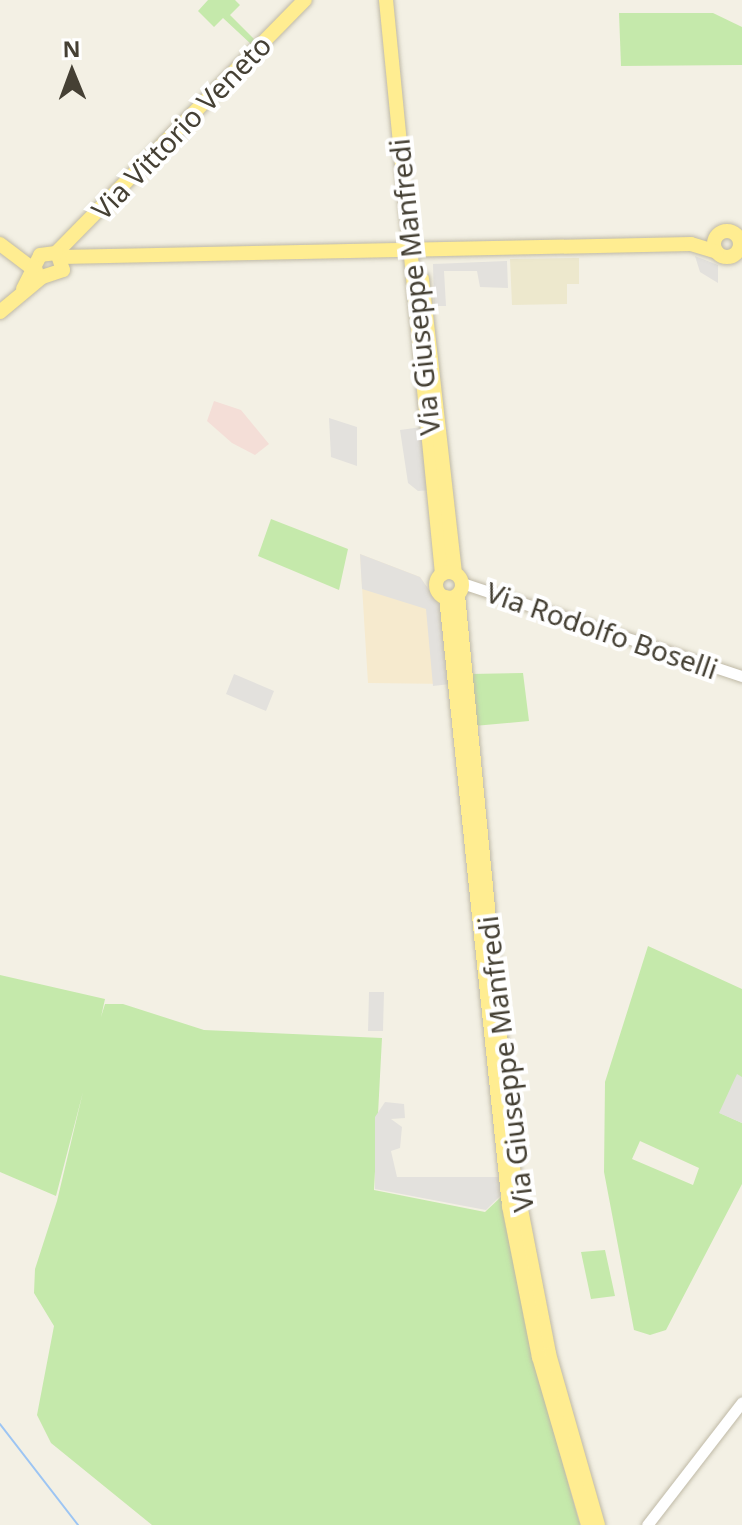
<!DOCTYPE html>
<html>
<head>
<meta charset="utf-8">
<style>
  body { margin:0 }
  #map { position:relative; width:742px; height:1525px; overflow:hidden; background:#f3f0e4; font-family:"Noto Sans",sans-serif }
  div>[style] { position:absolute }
  .commercial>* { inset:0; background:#f6eace }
  .education>* { inset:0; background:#ede8cd }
  .medical>* { inset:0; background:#f4ded7 }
  .green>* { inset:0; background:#c5e9ab }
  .parking>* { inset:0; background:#e3e1dd }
  .stream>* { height:2px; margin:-1px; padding:0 1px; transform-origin:1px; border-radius:1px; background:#9dc5f3 }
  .roads { filter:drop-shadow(0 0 2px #bfb9a6) drop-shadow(0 0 2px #bfb9a6) }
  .minor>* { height:11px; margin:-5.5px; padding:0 5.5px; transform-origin:5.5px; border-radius:5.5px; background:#fff }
  .major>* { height:14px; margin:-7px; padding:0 7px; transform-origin:7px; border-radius:7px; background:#ffed91 }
  .major>.ring { margin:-7px; padding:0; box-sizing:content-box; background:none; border:14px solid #ffed91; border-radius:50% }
  span { translate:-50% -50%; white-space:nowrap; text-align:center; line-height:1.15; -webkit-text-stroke:8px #fff; paint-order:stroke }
  .street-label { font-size:28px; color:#454034 }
  .north { position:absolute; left:32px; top:32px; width:80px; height:80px; -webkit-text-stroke:6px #fff; paint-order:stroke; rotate:359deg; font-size:22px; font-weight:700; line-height:32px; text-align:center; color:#454034 }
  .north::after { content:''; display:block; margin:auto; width:28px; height:36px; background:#454034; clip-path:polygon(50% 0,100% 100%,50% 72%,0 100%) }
</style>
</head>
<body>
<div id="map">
  <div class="commercial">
    <i style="clip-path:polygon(360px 554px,420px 577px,440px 606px,450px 684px,368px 683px)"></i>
  </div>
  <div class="education">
    <i style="clip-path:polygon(579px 258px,579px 284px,567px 284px,567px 304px,512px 305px,510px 259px)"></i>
  </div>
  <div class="medical">
    <i style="clip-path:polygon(214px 401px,241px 410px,269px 444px,255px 455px,232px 443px,207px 421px)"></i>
  </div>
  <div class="green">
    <i style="clip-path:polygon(208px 0,235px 0,240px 5px,230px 15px,256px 41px,252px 45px,223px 18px,214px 27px,198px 11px)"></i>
    <i style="clip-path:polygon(619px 13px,713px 13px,742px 27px,742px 65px,621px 66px)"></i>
    <i style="clip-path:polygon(271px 519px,348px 549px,339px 590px,258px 556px)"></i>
    <i style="clip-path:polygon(523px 673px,529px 721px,474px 726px,470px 674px)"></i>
    <i style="clip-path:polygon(evenodd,648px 946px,742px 989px,742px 1077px,720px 1113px,742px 1123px,742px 1184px,666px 1330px,650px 1335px,634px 1330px,604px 1172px,605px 1082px,648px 946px,640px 1141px,699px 1168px,693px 1185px,632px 1159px,640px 1141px)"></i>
    <i style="clip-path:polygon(0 975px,105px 999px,101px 1017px,105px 1004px,123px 1004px,204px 1030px,382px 1038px,374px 1190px,485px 1212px,502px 1196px,540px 1383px,580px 1525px,152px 1525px,51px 1443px,37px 1415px,54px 1326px,34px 1293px,35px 1269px,57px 1201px,83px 1092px,56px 1196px,0 1172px)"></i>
    <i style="clip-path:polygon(605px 1250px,615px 1296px,591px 1299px,581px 1252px)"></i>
  </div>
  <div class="parking">
    <i style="clip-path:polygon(695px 256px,718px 265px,718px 283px,700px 272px)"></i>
    <i style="clip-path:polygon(507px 261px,508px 288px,480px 287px,477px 271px,444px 271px,446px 306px,434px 306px,433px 264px)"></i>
    <i style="clip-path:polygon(329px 418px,357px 427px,357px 466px,331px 457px)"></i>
    <i style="clip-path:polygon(422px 427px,431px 490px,418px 491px,408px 483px,400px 430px)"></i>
    <i style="clip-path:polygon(360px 554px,420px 577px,440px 606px,450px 684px,433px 686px,426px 609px,362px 589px)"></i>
    <i style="clip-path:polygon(234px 674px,274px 691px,266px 711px,226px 694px)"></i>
    <i style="clip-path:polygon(369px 992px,384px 992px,383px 1031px,368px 1031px)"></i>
    <i style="clip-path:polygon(737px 1074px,742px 1077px,742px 1123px,719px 1113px)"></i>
    <i style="clip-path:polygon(385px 1102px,404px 1104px,405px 1118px,391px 1119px,402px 1127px,400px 1148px,391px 1151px,397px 1177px,499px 1177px,502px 1194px,486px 1210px,375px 1189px,375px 1117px)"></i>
  </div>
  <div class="stream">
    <i style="left:0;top:1424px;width:128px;rotate:52.3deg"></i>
  </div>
  <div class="roads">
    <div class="minor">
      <i style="left:462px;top:583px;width:295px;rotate:18.4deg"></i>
      <i style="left:647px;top:1525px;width:155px;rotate:-52.3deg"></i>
    </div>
    <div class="major">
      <i style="left:386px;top:0;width:577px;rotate:84.43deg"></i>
      <i class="ring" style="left:714px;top:231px;width:12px;height:12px"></i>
      <i style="left:0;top:244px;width:46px;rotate:37.1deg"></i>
      <i style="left:56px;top:253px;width:355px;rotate:-45.5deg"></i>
      <i style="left:61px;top:257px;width:630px;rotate:-1.18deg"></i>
      <i style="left:691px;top:244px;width:27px;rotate:17deg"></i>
      <i style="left:42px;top:277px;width:22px;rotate:-18deg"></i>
      <i style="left:63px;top:270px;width:18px;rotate:-109deg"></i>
      <i style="left:422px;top:279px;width:296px;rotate:83.6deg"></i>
      <i style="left:23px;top:289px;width:38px;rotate:-63deg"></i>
      <i style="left:40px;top:255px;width:16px;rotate:-7deg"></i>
      <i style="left:0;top:312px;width:55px;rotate:-39.8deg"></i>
      <i class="ring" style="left:436px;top:572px;width:12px;height:12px"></i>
      <i style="left:458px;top:595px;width:576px;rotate:84.52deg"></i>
      <i style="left:513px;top:1168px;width:189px;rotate:79deg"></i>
      <i style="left:549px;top:1354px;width:178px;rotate:74deg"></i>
      <i style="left:446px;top:597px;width:612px;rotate:84.09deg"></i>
      <i style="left:509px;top:1206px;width:154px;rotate:78.8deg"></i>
      <i style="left:539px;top:1357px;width:175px;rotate:73.7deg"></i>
    </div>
  </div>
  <div class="street-label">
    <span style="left:181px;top:127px;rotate:-46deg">Via Vittorio Veneto</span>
    <span style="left:414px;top:287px;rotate:-96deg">Via Giuseppe Manfredi</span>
    <span style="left:602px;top:630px;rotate:19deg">Via Rodolfo Boselli</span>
    <span style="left:505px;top:1064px;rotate:-97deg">Via Giuseppe Manfredi</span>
  </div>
  <div class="north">N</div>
</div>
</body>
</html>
